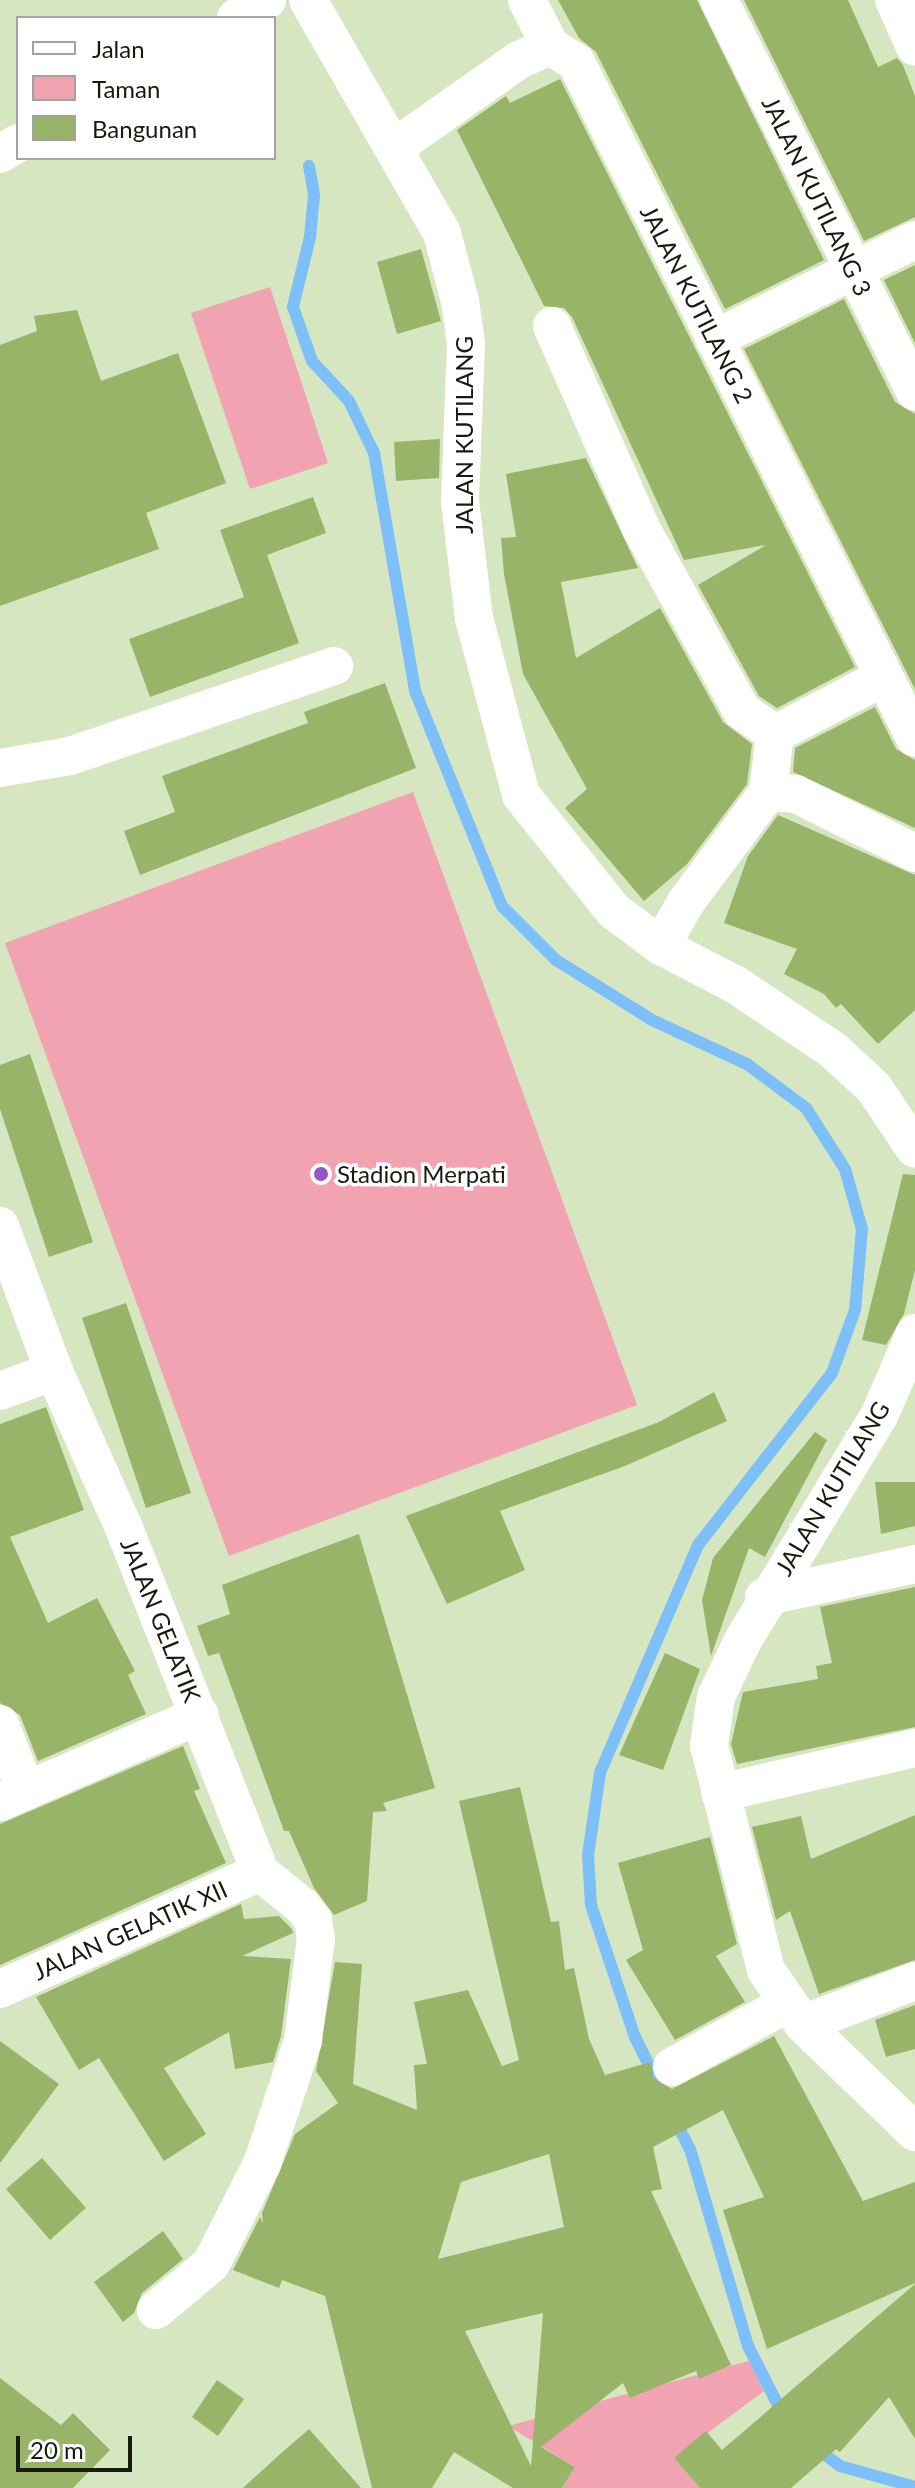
<!DOCTYPE html>
<html>
<head>
<meta charset="utf-8">
<style>
  body { margin:0 }
  #map { position:relative; width:915px; height:2488px; overflow:hidden; background:#d6e6c0; font-family:Lato,sans-serif }
  div>[style] { position:absolute }
  .green>* { inset:0; background:#f1a3b2 }
  .stream>* { height:12px; margin:-6px; padding:0 6px; transform-origin:6px; border-radius:6px; background:#7dbff8 }
  .building>* { inset:0; background:#97b469 }
  .minor>* { height:38px; margin:-19px; padding:0 19px; transform-origin:19px; border-radius:19px; background:#fff }
  .dots>* { width:22px; height:22px; translate:-50% -50%; box-sizing:border-box; border:4px solid #fff; border-radius:50% }
  span { translate:-50% -50%; white-space:nowrap; text-align:center; line-height:1.15; -webkit-text-stroke:7px #fff; paint-order:stroke }
  .street-label { font-size:24px; color:#161b0e }
  .poi-label { font-size:24px; color:#161b0e }
  .left { translate:0 -50%; text-align:left }
  .legend { position:absolute; left:16px; top:16px; width:260px; height:144px; box-sizing:border-box; background:#fff; border:2px solid #a2a49f; margin:0; padding:10px 14px; list-style:none; font-size:24px; color:#161b0e }
  .legend li { display:flex; align-items:center; gap:16px; height:40px }
  .legend b { width:40px; border:2px solid #a2a49f }
  .scale { position:absolute; left:16px; top:2436px; width:116px; height:36px; box-sizing:border-box; border:4px solid #161b0e; border-top:0; padding-left:10px; font-size:24px; line-height:28px; white-space:nowrap; color:#161b0e; -webkit-text-stroke:6px #fff; paint-order:stroke }
</style>
</head>
<body>
<div id="map">
  <div class="green">
    <i style="clip-path:polygon(270px 287px,328px 463px,250px 489px,191px 313px)"></i>
    <i style="clip-path:polygon(413px 792px,637px 1405px,229px 1556px,5px 943px)"></i>
    <i style="clip-path:polygon(749px 2361px,764px 2391px,674px 2458px,700px 2488px,562px 2488px,575px 2467px,508px 2426px)"></i>
  </div>
  <div class="stream">
    <i style="left:309px;top:166px;width:29px;rotate:80deg"></i>
    <i style="left:314px;top:195px;width:42px;rotate:95.4deg"></i>
    <i style="left:310px;top:237px;width:72px;rotate:103.7deg"></i>
    <i style="left:293px;top:307px;width:57px;rotate:70.6deg"></i>
    <i style="left:312px;top:361px;width:54px;rotate:47.2deg"></i>
    <i style="left:349px;top:401px;width:58px;rotate:64.3deg"></i>
    <i style="left:374px;top:453px;width:242px;rotate:80.2deg"></i>
    <i style="left:415px;top:691px;width:232px;rotate:68deg"></i>
    <i style="left:502px;top:906px;width:76px;rotate:45deg"></i>
    <i style="left:556px;top:960px;width:113px;rotate:32deg"></i>
    <i style="left:652px;top:1020px;width:105px;rotate:24.9deg"></i>
    <i style="left:747px;top:1064px;width:74px;rotate:36.7deg"></i>
    <i style="left:806px;top:1108px;width:72px;rotate:57.4deg"></i>
    <i style="left:845px;top:1169px;width:62px;rotate:74.2deg"></i>
    <i style="left:862px;top:1229px;width:81px;rotate:94.9deg"></i>
    <i style="left:855px;top:1310px;width:67px;rotate:110.1deg"></i>
    <i style="left:832px;top:1373px;width:218px;rotate:127.9deg"></i>
    <i style="left:698px;top:1545px;width:248px;rotate:113.3deg"></i>
    <i style="left:600px;top:1773px;width:83px;rotate:98.3deg"></i>
    <i style="left:588px;top:1855px;width:50px;rotate:86.6deg"></i>
    <i style="left:591px;top:1905px;width:139px;rotate:71.6deg"></i>
    <i style="left:635px;top:2037px;width:64px;rotate:63.8deg"></i>
    <i style="left:674px;top:2118px;width:35px;rotate:63deg"></i>
    <i style="left:690px;top:2149px;width:205px;rotate:73.6deg"></i>
    <i style="left:748px;top:2346px;width:77px;rotate:63.1deg"></i>
    <i style="left:816px;top:2448px;width:30px;rotate:37deg"></i>
    <i style="left:840px;top:2466px;width:78px;rotate:15.6deg"></i>
  </div>
  <div class="building">
    <i style="clip-path:polygon(558px 0,697px 0,824px 260px,725px 309px,596px 52px,579px 38px)"></i>
    <i style="clip-path:polygon(744px 0,848px 0,878px 67px,897px 58px,903px 65px,915px 96px,915px 217px,864px 241px)"></i>
    <i style="clip-path:polygon(560px 79px,855px 667px,777px 708px,759px 696px,698px 585px,766px 545px,684px 560px,572px 317px,564px 308px,544px 306px,457px 130px,506px 96px,510px 103px)"></i>
    <i style="clip-path:polygon(421px 249px,441px 321px,397px 334px,377px 262px)"></i>
    <i style="clip-path:polygon(915px 265px,915px 343px,884px 280px)"></i>
    <i style="clip-path:polygon(844px 299px,895px 402px,915px 414px,915px 689px,744px 349px)"></i>
    <i style="clip-path:polygon(77px 310px,101px 381px,178px 353px,226px 483px,146px 513px,159px 549px,0 606px,0 345px,37px 331px,34px 316px)"></i>
    <i style="clip-path:polygon(440px 439px,439px 478px,396px 481px,394px 442px)"></i>
    <i style="clip-path:polygon(586px 458px,638px 568px,561px 582px,576px 658px,660px 608px,723px 722px,752px 744px,747px 784px,687px 864px,644px 901px,565px 808px,587px 789px,523px 674px,504px 574px,501px 538px,516px 537px,506px 474px)"></i>
    <i style="clip-path:polygon(313px 497px,326px 533px,267px 555px,299px 643px,150px 697px,129px 639px,244px 597px,220px 530px)"></i>
    <i style="clip-path:polygon(385px 683px,416px 768px,140px 875px,124px 831px,175px 812px,162px 776px,308px 723px,304px 712px)"></i>
    <i style="clip-path:polygon(875px 707px,896px 749px,915px 760px,915px 828px,793px 772px,795px 748px)"></i>
    <i style="clip-path:polygon(778px 815px,915px 875px,915px 1010px,878px 1044px,841px 1004px,836px 1008px,824px 994px,784px 974px,797px 949px,724px 923px,748px 856px)"></i>
    <i style="clip-path:polygon(30px 1054px,93px 1242px,49px 1257px,0 1109px,0 1065px)"></i>
    <i style="clip-path:polygon(903px 1174px,915px 1175px,915px 1270px,904px 1314px,886px 1345px,862px 1340px)"></i>
    <i style="clip-path:polygon(126px 1303px,191px 1493px,146px 1508px,82px 1318px)"></i>
    <i style="clip-path:polygon(714px 1392px,727px 1421px,625px 1466px,500px 1511px,525px 1570px,447px 1604px,406px 1516px,659px 1422px)"></i>
    <i style="clip-path:polygon(46px 1407px,84px 1510px,10px 1537px,48px 1623px,97px 1598px,135px 1671px,128px 1675px,146px 1714px,38px 1761px,20px 1715px,0 1703px,0 1424px)"></i>
    <i style="clip-path:polygon(815px 1432px,827px 1440px,765px 1557px,749px 1548px,711px 1656px,702px 1600px,713px 1558px)"></i>
    <i style="clip-path:polygon(875px 1482px,915px 1482px,915px 1526px,881px 1534px)"></i>
    <i style="clip-path:polygon(359px 1534px,435px 1788px,383px 1803px,387px 1811px,373px 1812px,367px 1901px,334px 1915px,314px 1888px,289px 1831px,284px 1831px,219px 1653px,208px 1656px,197px 1626px,230px 1614px,222px 1585px)"></i>
    <i style="clip-path:polygon(915px 1587px,915px 1727px,737px 1764px,731px 1744px,743px 1692px,818px 1679px,816px 1666px,832px 1663px,820px 1607px)"></i>
    <i style="clip-path:polygon(665px 1653px,700px 1669px,663px 1770px,619px 1755px)"></i>
    <i style="clip-path:polygon(183px 1746px,200px 1789px,194px 1791px,226px 1863px,0 1965px,0 1824px)"></i>
    <i style="clip-path:polygon(evenodd,520px 1787px,551px 1922px,559px 1921px,565px 1970px,574px 1968px,589px 2039px,605px 2075px,651px 2062px,653px 2078px,672px 2089px,774px 2036px,863px 2201px,915px 2182px,915px 2283px,767px 2349px,723px 2210px,764px 2197px,723px 2110px,653px 2147px,662px 2189px,651px 2191px,731px 2365px,699px 2379px,696px 2371px,630px 2398px,623px 2383px,541px 2447px,575px 2467px,562px 2488px,513px 2488px,454px 2452px,432px 2488px,372px 2488px,325px 2296px,282px 2280px,279px 2288px,233px 2270px,260px 2217px,263px 2223px,262px 2213px,295px 2134px,338px 2103px,316px 2071px,335px 1962px,362px 1964px,353px 2084px,417px 2110px,414px 2065px,427px 2064px,414px 2002px,468px 1990px,502px 2066px,519px 2060px,459px 1801px,520px 1787px,549px 2154px,564px 2227px,438px 2259px,461px 2182px,549px 2154px,520px 1787px,543px 2313px,532px 2454px,531px 2466px,465px 2331px,543px 2313px)"></i>
    <i style="clip-path:polygon(915px 1815px,915px 1960px,819px 1994px,790px 1911px,776px 1920px,752px 1827px,801px 1816px,811px 1859px)"></i>
    <i style="clip-path:polygon(710px 1837px,737px 1944px,716px 1956px,745px 2002px,675px 2040px,626px 1960px,643px 1950px,618px 1863px)"></i>
    <i style="clip-path:polygon(241px 1904px,244px 1919px,279px 1916px,292px 1929px,293px 1933px,242px 1956px,291px 1959px,281px 2036px,273px 2062px,235px 2069px,229px 2032px,164px 2068px,206px 2134px,164px 2161px,99px 2058px,79px 2070px,36px 1997px)"></i>
    <i style="clip-path:polygon(915px 2005px,915px 2049px,886px 2057px,875px 2020px)"></i>
    <i style="clip-path:polygon(0 2041px,59px 2084px,0 2163px)"></i>
    <i style="clip-path:polygon(42px 2158px,86px 2208px,50px 2240px,6px 2189px)"></i>
    <i style="clip-path:polygon(163px 2231px,183px 2259px,142px 2293px,134px 2313px,123px 2322px,94px 2282px)"></i>
    <i style="clip-path:polygon(915px 2284px,915px 2439px,889px 2397px,840px 2452px,836px 2449px,791px 2488px,700px 2488px,674px 2458px,706px 2431px,722px 2450px)"></i>
    <i style="clip-path:polygon(0 2378px,61px 2425px,73px 2413px,110px 2450px,73px 2488px,0 2488px)"></i>
    <i style="clip-path:polygon(217px 2380px,244px 2399px,218px 2436px,192px 2417px)"></i>
    <i style="clip-path:polygon(309px 2429px,361px 2488px,243px 2488px,278px 2456px)"></i>
  </div>
  <div class="minor">
    <i style="left:308px;top:0;width:269px;rotate:60.1deg"></i>
    <i style="left:442px;top:233px;width:70px;rotate:75.2deg"></i>
    <i style="left:460px;top:301px;width:42px;rotate:81.9deg"></i>
    <i style="left:466px;top:343px;width:158px;rotate:92.2deg"></i>
    <i style="left:460px;top:501px;width:118px;rotate:83.2deg"></i>
    <i style="left:474px;top:618px;width:183px;rotate:75.1deg"></i>
    <i style="left:521px;top:795px;width:149px;rotate:51.3deg"></i>
    <i style="left:614px;top:911px;width:59px;rotate:36.7deg"></i>
    <i style="left:661px;top:946px;width:85px;rotate:27.5deg"></i>
    <i style="left:736px;top:985px;width:117px;rotate:33.8deg"></i>
    <i style="left:833px;top:1050px;width:56px;rotate:42.8deg"></i>
    <i style="left:874px;top:1088px;width:73px;rotate:56.1deg"></i>
    <i style="left:527px;top:0;width:51px;rotate:63.4deg"></i>
    <i style="left:719px;top:0;width:438px;rotate:63.4deg"></i>
    <i style="left:894px;top:0;width:51px;rotate:65.9deg"></i>
    <i style="left:236px;top:18px;width:36px;rotate:-30deg"></i>
    <i style="left:395px;top:147px;width:151px;rotate:-35.1deg"></i>
    <i style="left:519px;top:60px;width:34px;rotate:-24deg"></i>
    <i style="left:550px;top:46px;width:31px;rotate:32deg"></i>
    <i style="left:576px;top:62px;width:756px;rotate:63.37deg"></i>
    <i style="left:0;top:154px;width:21px;rotate:-31deg"></i>
    <i style="left:552px;top:326px;width:223px;rotate:66.2deg"></i>
    <i style="left:642px;top:530px;width:207px;rotate:61.1deg"></i>
    <i style="left:742px;top:711px;width:40px;rotate:34.9deg"></i>
    <i style="left:775px;top:734px;width:123px;rotate:-27.6deg"></i>
    <i style="left:714px;top:339px;width:224px;rotate:-26.2deg"></i>
    <i style="left:0;top:768px;width:71px;rotate:-9.7deg"></i>
    <i style="left:70px;top:756px;width:279px;rotate:-18.8deg"></i>
    <i style="left:768px;top:792px;width:28px;rotate:4deg"></i>
    <i style="left:796px;top:794px;width:133px;rotate:26.4deg"></i>
    <i style="left:661px;top:946px;width:51px;rotate:-60.4deg"></i>
    <i style="left:686px;top:902px;width:137px;rotate:-53.3deg"></i>
    <i style="left:768px;top:792px;width:58px;rotate:-83.1deg"></i>
    <i style="left:0;top:1226px;width:155px;rotate:69.6deg"></i>
    <i style="left:54px;top:1371px;width:172px;rotate:66deg"></i>
    <i style="left:124px;top:1528px;width:370px;rotate:68.4deg"></i>
    <i style="left:260px;top:1872px;width:55px;rotate:39.1deg"></i>
    <i style="left:303px;top:1907px;width:16px;rotate:52deg"></i>
    <i style="left:313px;top:1920px;width:18px;rotate:81deg"></i>
    <i style="left:316px;top:1938px;width:104px;rotate:97.2deg"></i>
    <i style="left:303px;top:2041px;width:130px;rotate:108.4deg"></i>
    <i style="left:262px;top:2164px;width:112px;rotate:117deg"></i>
    <i style="left:211px;top:2264px;width:72px;rotate:140.1deg"></i>
    <i style="left:915px;top:1333px;width:88px;rotate:113.4deg"></i>
    <i style="left:880px;top:1414px;width:267px;rotate:121.2deg"></i>
    <i style="left:742px;top:1642px;width:61px;rotate:115.3deg"></i>
    <i style="left:716px;top:1697px;width:49px;rotate:98.3deg"></i>
    <i style="left:709px;top:1745px;width:232px;rotate:75.8deg"></i>
    <i style="left:766px;top:1970px;width:65px;rotate:55.6deg"></i>
    <i style="left:803px;top:2024px;width:156px;rotate:44deg"></i>
    <i style="left:0;top:1391px;width:58px;rotate:-20.3deg"></i>
    <i style="left:764px;top:1597px;width:155px;rotate:-12.3deg"></i>
    <i style="left:0;top:1724px;width:72px;rotate:68.8deg"></i>
    <i style="left:720px;top:1793px;width:200px;rotate:-13deg"></i>
    <i style="left:0;top:1802px;width:218px;rotate:-23.5deg"></i>
    <i style="left:0;top:1989px;width:285px;rotate:-24.2deg"></i>
    <i style="left:803px;top:2024px;width:120px;rotate:-21deg"></i>
    <i style="left:672px;top:2067px;width:130px;rotate:-28.9deg"></i>
  </div>
  <div class="dots">
    <i style="left:321px;top:1174px;background:#9455cb"></i>
  </div>
  <div class="street-label">
    <span style="left:817px;top:196px;rotate:64deg">JALAN KUTILANG 3</span>
    <span style="left:697px;top:304px;rotate:63deg">JALAN KUTILANG 2</span>
    <span style="left:464px;top:435px;rotate:-90deg">JALAN KUTILANG</span>
    <span style="left:832px;top:1488px;rotate:-59deg">JALAN KUTILANG</span>
    <span style="left:161px;top:1620px;rotate:68deg">JALAN GELATIK</span>
    <span style="left:130px;top:1930px;rotate:-24deg">JALAN GELATIK XII</span>
  </div>
  <div class="poi-label">
    <span class="left" style="left:337px;top:1174px">Stadion Merpati</span>
  </div>
  <ul class="legend">
  <li><b style="height:10px;background:#fff"></b>Jalan</li>
  <li><b style="height:22px;background:#f1a3b2"></b>Taman</li>
  <li><b style="height:22px;background:#97b469"></b>Bangunan</li>
  </ul>
  <div class="scale">20 m</div>
</div>
</body>
</html>
